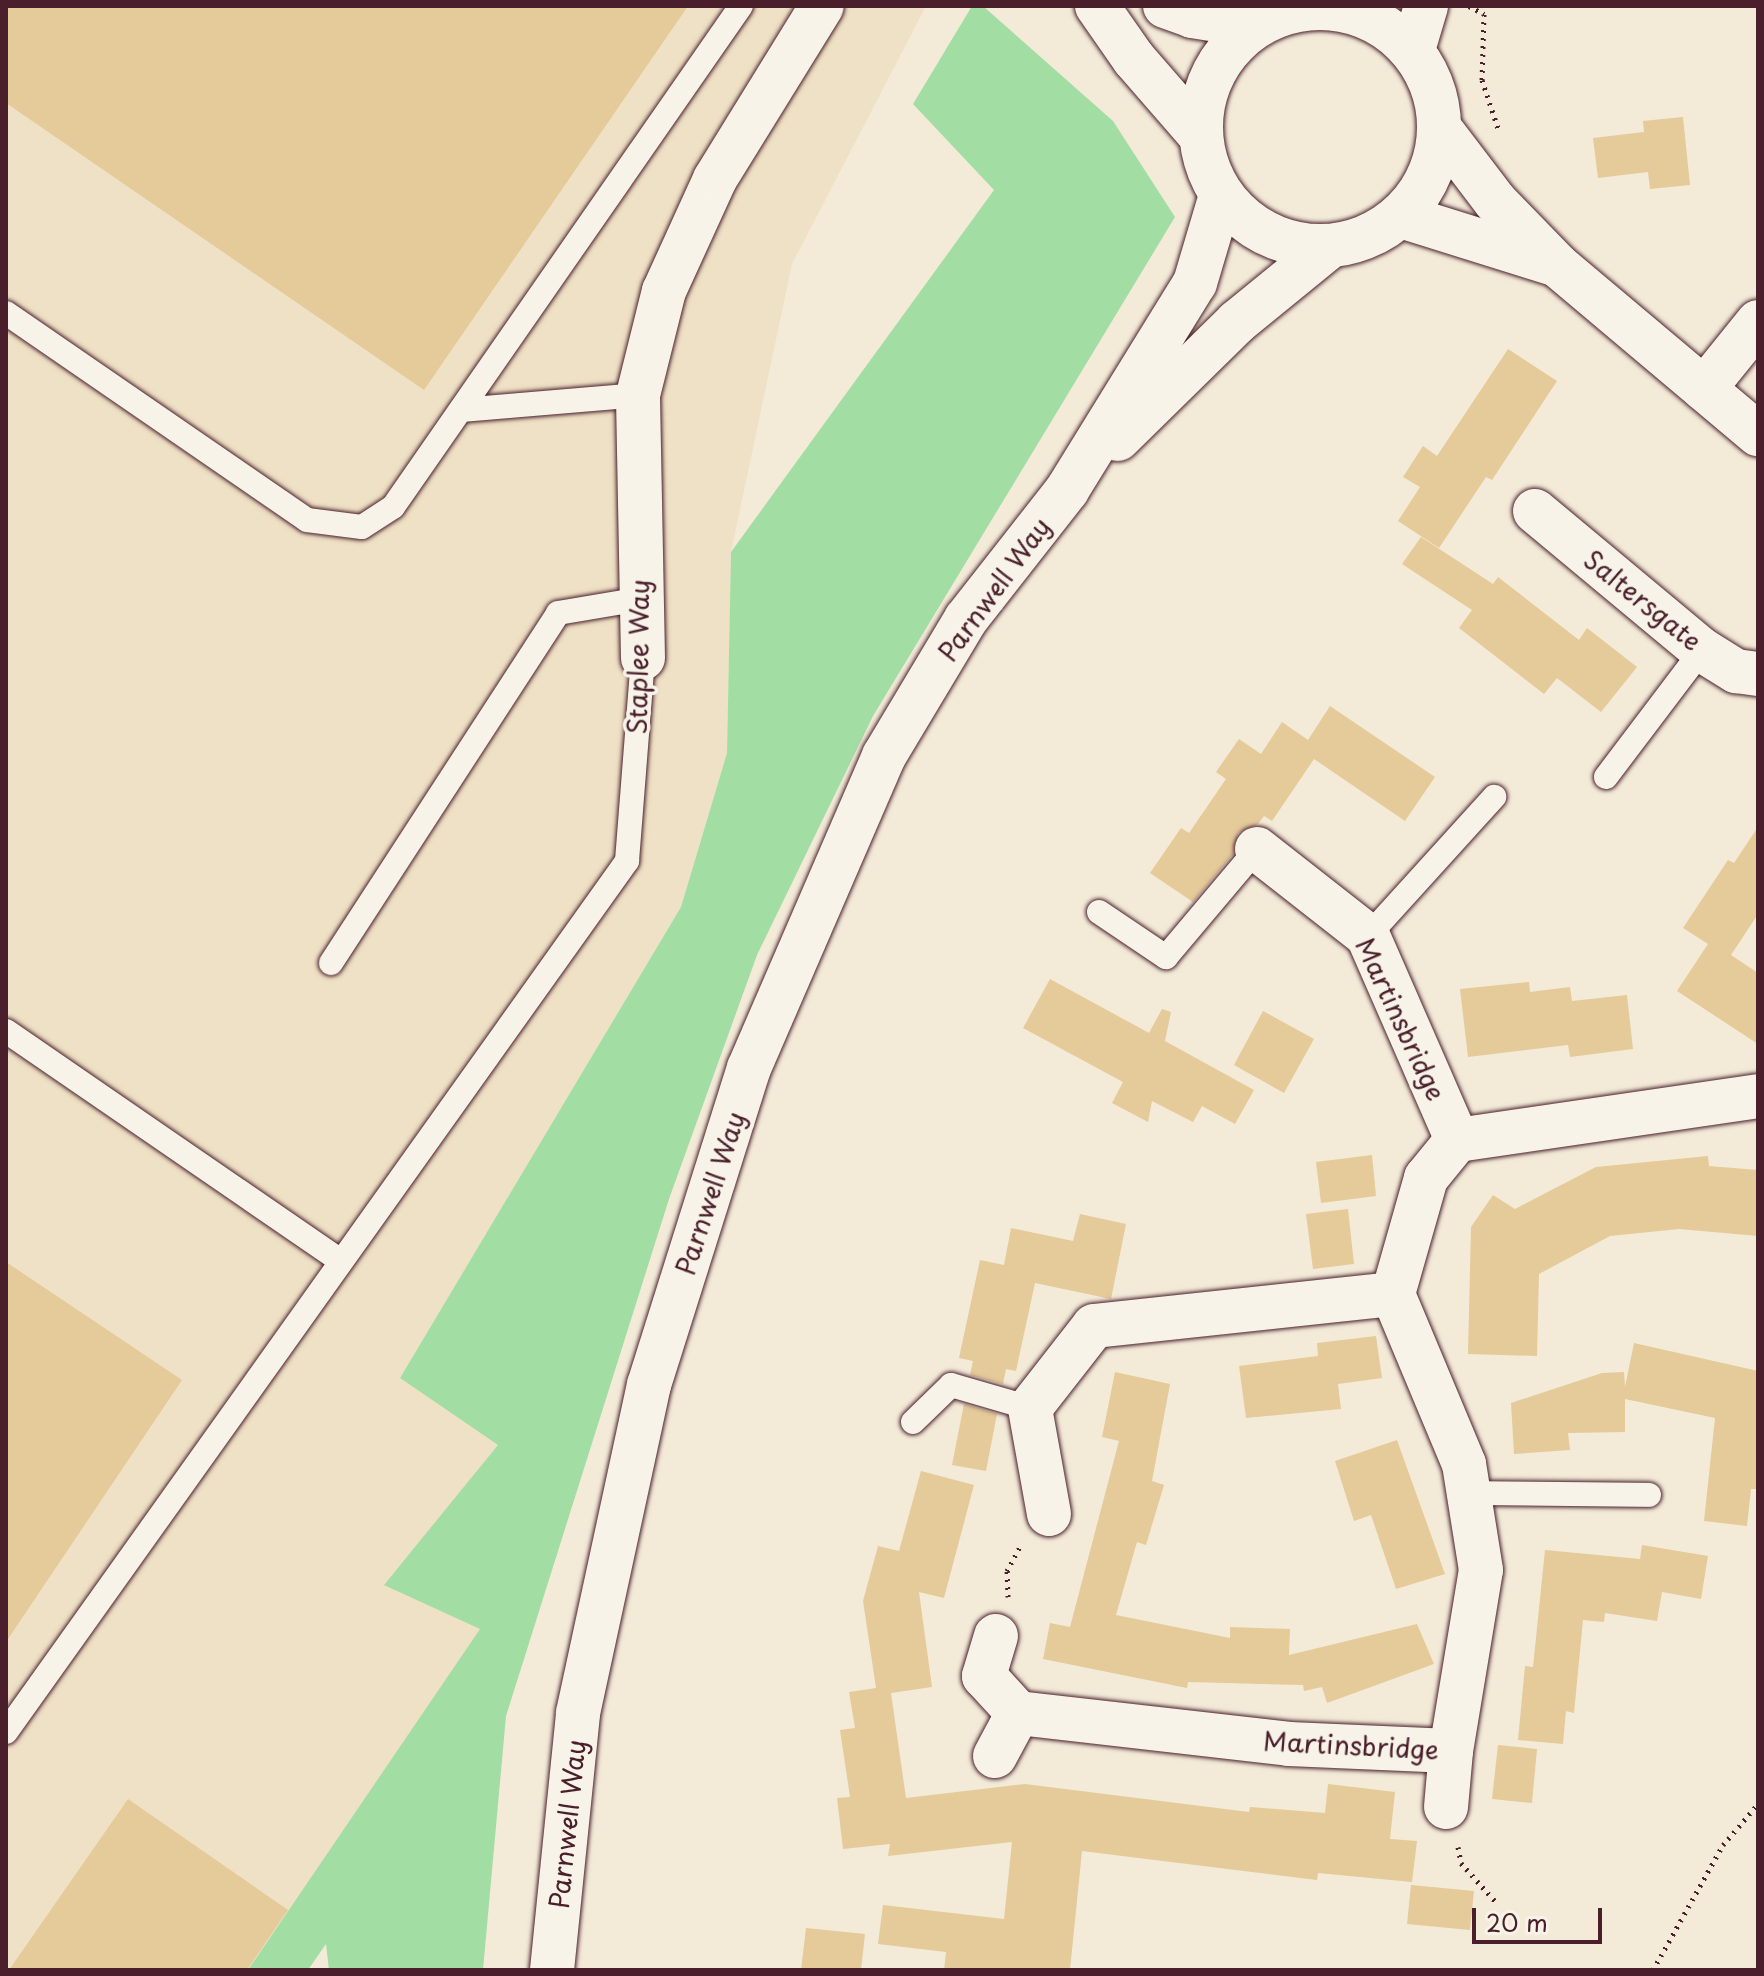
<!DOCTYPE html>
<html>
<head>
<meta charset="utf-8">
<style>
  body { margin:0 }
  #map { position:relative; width:1764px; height:1976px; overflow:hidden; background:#f3ebd8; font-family:"Playpen Sans",sans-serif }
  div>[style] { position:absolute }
  .built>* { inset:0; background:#efe1c5 }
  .green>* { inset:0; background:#a2dda3 }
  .building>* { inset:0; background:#e5ca9a }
  .path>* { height:5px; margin-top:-2.5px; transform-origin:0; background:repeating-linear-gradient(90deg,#4a1f2b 0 2px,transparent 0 8px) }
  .roads { filter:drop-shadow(0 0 2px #4a1f2b) drop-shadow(0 0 2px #4a1f2b) }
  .lane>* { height:24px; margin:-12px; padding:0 12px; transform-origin:12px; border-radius:12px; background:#f7f3e8 }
  .street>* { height:44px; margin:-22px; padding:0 22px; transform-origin:22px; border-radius:22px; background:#f7f3e8 }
  .secondary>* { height:44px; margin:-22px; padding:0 22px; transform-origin:22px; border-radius:22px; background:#f7f3e8 }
  .secondary>.ring { margin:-22px; padding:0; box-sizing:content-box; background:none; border:44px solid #f7f3e8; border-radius:50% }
  span { translate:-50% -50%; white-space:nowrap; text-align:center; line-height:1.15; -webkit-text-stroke:7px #f7f3e8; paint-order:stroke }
  .street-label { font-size:26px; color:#4a1f2b }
  .frame { position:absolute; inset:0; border:8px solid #4a1f2b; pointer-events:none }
  .scale { position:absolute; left:1472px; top:1908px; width:130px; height:36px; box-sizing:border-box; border:4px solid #4a1f2b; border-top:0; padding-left:10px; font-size:24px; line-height:28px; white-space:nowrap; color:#4a1f2b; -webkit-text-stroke:6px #f7f3e8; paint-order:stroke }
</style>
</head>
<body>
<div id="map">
  <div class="built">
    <i style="clip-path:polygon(6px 6px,926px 6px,792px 264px,731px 552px,727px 753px,681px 907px,400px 1378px,498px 1445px,481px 1628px,248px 1970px,6px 1970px)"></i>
  </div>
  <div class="green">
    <i style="clip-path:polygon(972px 6px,983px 6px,1113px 121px,1175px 217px,873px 716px,757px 955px,669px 1199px,506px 1716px,483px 1970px,329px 1970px,326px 1944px,308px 1970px,248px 1970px,480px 1629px,384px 1585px,498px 1445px,400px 1378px,681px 907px,727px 753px,731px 552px,994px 190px,913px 104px)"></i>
  </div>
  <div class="building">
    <i style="clip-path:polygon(6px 6px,688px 6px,424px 390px,6px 103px)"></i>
    <i style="clip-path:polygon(1683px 117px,1690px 185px,1650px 189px,1648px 172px,1598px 178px,1593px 138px,1644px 132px,1643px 121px)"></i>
    <i style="clip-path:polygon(1508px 349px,1557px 381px,1492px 480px,1486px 477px,1439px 548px,1398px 521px,1420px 487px,1403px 477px,1423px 446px,1437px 456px)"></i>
    <i style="clip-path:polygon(1421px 537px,1493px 584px,1498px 577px,1579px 640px,1587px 628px,1637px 667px,1601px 712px,1557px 678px,1544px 694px,1459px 628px,1472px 610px,1402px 564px)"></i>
    <i style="clip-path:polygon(1330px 706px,1435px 777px,1405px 821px,1314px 759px,1272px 821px,1264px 816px,1258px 824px,1238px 833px,1233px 854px,1193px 902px,1150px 873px,1181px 828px,1189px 833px,1226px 779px,1216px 772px,1239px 739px,1261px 754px,1282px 722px,1308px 740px)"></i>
    <i style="clip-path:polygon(1758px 827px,1758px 914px,1731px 955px,1758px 973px,1758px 1044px,1677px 991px,1708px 944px,1683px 928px,1728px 860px,1734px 863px)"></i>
    <i style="clip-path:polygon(1050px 979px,1149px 1033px,1162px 1009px,1171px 1012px,1165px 1041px,1254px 1090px,1235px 1124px,1202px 1106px,1193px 1122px,1152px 1101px,1148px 1122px,1112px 1103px,1123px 1082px,1023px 1028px)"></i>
    <i style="clip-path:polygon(1529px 982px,1530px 992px,1570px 987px,1572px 1001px,1627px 995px,1633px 1049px,1570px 1057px,1568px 1045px,1468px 1057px,1460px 989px)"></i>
    <i style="clip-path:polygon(1263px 1011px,1314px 1039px,1284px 1093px,1234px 1065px)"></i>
    <i style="clip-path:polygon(1372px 1155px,1376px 1196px,1321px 1203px,1316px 1162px)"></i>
    <i style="clip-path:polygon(1708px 1156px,1709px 1166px,1758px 1170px,1758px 1236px,1679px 1229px,1610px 1236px,1539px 1274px,1537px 1356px,1468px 1354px,1471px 1227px,1493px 1195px,1515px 1209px,1596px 1167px)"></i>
    <i style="clip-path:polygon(1348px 1209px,1354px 1264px,1313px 1269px,1306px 1214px)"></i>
    <i style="clip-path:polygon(1080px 1214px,1126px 1224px,1111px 1299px,1035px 1283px,1016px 1371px,1006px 1369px,1003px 1384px,970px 1375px,973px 1361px,959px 1358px,980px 1260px,1004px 1265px,1011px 1228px,1073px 1241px)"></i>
    <i style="clip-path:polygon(6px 1262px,182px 1380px,6px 1642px)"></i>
    <i style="clip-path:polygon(1376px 1336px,1382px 1378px,1338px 1384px,1341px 1409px,1246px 1418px,1239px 1366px,1318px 1356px,1317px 1343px)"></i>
    <i style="clip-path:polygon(1634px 1343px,1758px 1371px,1758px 1489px,1751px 1489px,1747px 1526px,1704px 1521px,1715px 1418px,1625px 1399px,1625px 1432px,1568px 1433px,1570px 1450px,1514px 1454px,1511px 1403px,1602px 1373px,1624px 1372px,1625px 1387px)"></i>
    <i style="clip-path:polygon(1115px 1372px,1170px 1384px,1152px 1481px,1164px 1485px,1146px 1545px,1137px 1542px,1116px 1615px,1230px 1638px,1230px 1627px,1290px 1629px,1289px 1655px,1417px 1624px,1434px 1664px,1327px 1703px,1322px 1687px,1304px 1691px,1303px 1685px,1188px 1682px,1187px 1688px,1043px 1659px,1050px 1623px,1070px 1627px,1119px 1441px,1102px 1437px)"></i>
    <i style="clip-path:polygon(964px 1404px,997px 1414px,986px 1471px,952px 1465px)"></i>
    <i style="clip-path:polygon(1397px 1440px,1445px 1574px,1396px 1589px,1371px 1515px,1354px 1521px,1335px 1461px)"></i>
    <i style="clip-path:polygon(921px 1471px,974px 1485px,944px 1598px,919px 1592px,932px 1687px,891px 1693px,906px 1798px,1025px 1784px,1249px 1812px,1250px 1807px,1325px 1813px,1328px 1784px,1395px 1792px,1390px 1839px,1417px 1841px,1412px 1882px,1318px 1873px,1317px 1880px,1082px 1851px,1070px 1970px,944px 1970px,946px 1952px,878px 1944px,883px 1905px,1004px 1919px,1012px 1842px,888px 1856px,890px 1844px,843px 1849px,837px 1798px,850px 1797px,840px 1730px,855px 1728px,849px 1692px,876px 1688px,863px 1601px,878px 1546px,899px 1551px)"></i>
    <i style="clip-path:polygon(1642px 1545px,1708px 1556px,1701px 1599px,1662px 1592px,1657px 1621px,1605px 1613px,1604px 1622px,1583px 1620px,1574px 1713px,1566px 1711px,1563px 1744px,1518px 1740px,1525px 1666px,1533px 1667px,1545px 1550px,1640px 1559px)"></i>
    <i style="clip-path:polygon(1498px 1745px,1537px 1749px,1532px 1803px,1492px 1799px)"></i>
    <i style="clip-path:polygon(128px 1799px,288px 1910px,247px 1970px,9px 1970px)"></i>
    <i style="clip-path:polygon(1411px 1885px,1474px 1891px,1470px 1930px,1407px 1924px)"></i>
    <i style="clip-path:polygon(806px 1928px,865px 1934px,861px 1970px,801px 1970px)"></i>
  </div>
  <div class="path">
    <i style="left:1469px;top:6px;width:17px;rotate:28deg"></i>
    <i style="left:1484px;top:14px;width:66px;rotate:91.7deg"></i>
    <i style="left:1482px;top:80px;width:51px;rotate:71.6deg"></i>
    <i style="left:1008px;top:1597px;width:26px;rotate:-92deg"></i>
    <i style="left:1007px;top:1571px;width:27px;rotate:-62deg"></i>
    <i style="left:1458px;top:1847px;width:16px;rotate:79deg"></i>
    <i style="left:1461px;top:1863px;width:51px;rotate:48.2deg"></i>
    <i style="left:1653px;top:1970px;width:143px;rotate:-60.8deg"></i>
    <i style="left:1723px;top:1845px;width:54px;rotate:-49.5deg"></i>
  </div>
  <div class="roads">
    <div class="lane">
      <i style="left:6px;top:313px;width:365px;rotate:34.5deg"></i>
      <i style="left:307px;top:520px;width:55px;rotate:7.3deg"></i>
      <i style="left:362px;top:527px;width:37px;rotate:-33deg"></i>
      <i style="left:393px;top:507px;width:610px;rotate:-55.22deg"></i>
      <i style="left:461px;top:410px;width:178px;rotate:-4.8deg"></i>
      <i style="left:1606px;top:777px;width:159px;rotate:-52.9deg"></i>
      <i style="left:1099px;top:912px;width:81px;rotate:33.9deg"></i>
      <i style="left:1166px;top:957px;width:141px;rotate:-49.9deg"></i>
      <i style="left:1368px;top:936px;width:188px;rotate:-47.8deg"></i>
      <i style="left:331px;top:963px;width:417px;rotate:-57deg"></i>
      <i style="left:558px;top:613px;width:84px;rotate:-9.6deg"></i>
      <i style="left:6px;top:1031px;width:406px;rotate:34.5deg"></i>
      <i style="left:913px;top:1422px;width:53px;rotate:-44.2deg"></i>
      <i style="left:951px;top:1385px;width:82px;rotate:16.2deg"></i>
      <i style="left:1469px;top:1493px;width:180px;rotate:0.6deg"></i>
      <i style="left:6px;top:1732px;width:1070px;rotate:-54.51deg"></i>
      <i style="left:627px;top:861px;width:204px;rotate:-85.5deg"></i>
    </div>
    <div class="street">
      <i style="left:1097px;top:6px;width:65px;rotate:55.1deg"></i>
      <i style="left:1134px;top:59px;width:101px;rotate:49deg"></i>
      <i style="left:1165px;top:6px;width:29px;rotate:20deg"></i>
      <i style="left:1192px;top:16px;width:64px;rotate:9deg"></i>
      <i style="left:1441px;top:130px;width:89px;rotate:52.7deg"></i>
      <i style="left:1495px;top:201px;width:89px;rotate:45.9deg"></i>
      <i style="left:1557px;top:265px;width:263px;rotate:40.1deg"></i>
      <i style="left:1401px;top:216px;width:157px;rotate:17.4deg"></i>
      <i style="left:1704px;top:389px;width:86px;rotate:-51.1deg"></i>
      <i style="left:1535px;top:511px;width:217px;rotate:39.8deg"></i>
      <i style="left:1702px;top:650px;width:40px;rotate:32deg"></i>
      <i style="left:1736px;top:671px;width:22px;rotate:8deg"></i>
      <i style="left:643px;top:658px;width:263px;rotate:-91.1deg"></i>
      <i style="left:638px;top:395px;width:107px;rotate:-76deg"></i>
      <i style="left:664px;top:291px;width:123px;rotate:-65.5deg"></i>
      <i style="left:715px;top:179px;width:203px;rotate:-58.3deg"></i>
      <i style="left:1257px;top:849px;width:141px;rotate:38.1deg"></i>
      <i style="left:1368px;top:936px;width:223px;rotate:66.4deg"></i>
      <i style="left:1049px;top:1514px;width:108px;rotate:-100.2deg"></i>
      <i style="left:1030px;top:1408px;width:104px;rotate:-52deg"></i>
      <i style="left:1094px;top:1326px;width:301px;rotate:-6.1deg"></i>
      <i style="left:996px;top:1636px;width:42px;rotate:106.7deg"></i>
      <i style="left:984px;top:1676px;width:50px;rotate:47.4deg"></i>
      <i style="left:1018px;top:1713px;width:273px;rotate:6.5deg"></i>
      <i style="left:1289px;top:1744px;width:162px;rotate:2.5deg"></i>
      <i style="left:1451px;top:1751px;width:183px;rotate:-80.6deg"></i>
      <i style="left:1481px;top:1570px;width:107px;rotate:-99.1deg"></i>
      <i style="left:1464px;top:1464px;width:184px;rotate:-112.7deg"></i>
      <i style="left:1393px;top:1294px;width:121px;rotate:-74.1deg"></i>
      <i style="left:1426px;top:1178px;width:49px;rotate:-50.8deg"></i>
      <i style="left:1457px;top:1140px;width:304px;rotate:-8.3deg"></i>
      <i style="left:995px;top:1756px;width:49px;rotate:-61.9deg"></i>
      <i style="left:1446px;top:1807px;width:56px;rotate:-84.9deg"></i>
    </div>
    <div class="secondary">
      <i class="ring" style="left:1201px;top:8px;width:194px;height:194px"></i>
      <i style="left:1413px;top:50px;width:46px;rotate:-73.5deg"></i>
      <i style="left:1118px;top:439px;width:167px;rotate:-44.5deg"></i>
      <i style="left:1237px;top:322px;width:119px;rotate:-39.2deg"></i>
      <i style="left:552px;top:1970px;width:258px;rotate:-84.2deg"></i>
      <i style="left:578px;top:1713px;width:336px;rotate:-77.8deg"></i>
      <i style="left:649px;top:1385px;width:332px;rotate:-72.5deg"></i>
      <i style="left:749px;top:1068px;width:340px;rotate:-66.6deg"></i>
      <i style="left:884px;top:756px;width:160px;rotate:-59.1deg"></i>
      <i style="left:966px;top:619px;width:164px;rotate:-51.9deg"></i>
      <i style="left:1067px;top:490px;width:243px;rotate:-58.3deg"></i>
      <i style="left:1195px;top:283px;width:92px;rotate:-73.5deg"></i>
    </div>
  </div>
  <div class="street-label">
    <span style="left:994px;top:589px;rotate:-54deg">Parnwell Way</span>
    <span style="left:1643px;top:600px;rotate:39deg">Saltersgate</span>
    <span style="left:638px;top:657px;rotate:-89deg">Staplee Way</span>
    <span style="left:1401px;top:1019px;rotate:65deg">Martinsbridge</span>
    <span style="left:710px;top:1193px;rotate:-72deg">Parnwell Way</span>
    <span style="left:1351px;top:1745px;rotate:3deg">Martinsbridge</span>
    <span style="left:567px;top:1824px;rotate:-84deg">Parnwell Way</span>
  </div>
  <div class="frame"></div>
  <div class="scale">20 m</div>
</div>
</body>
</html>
